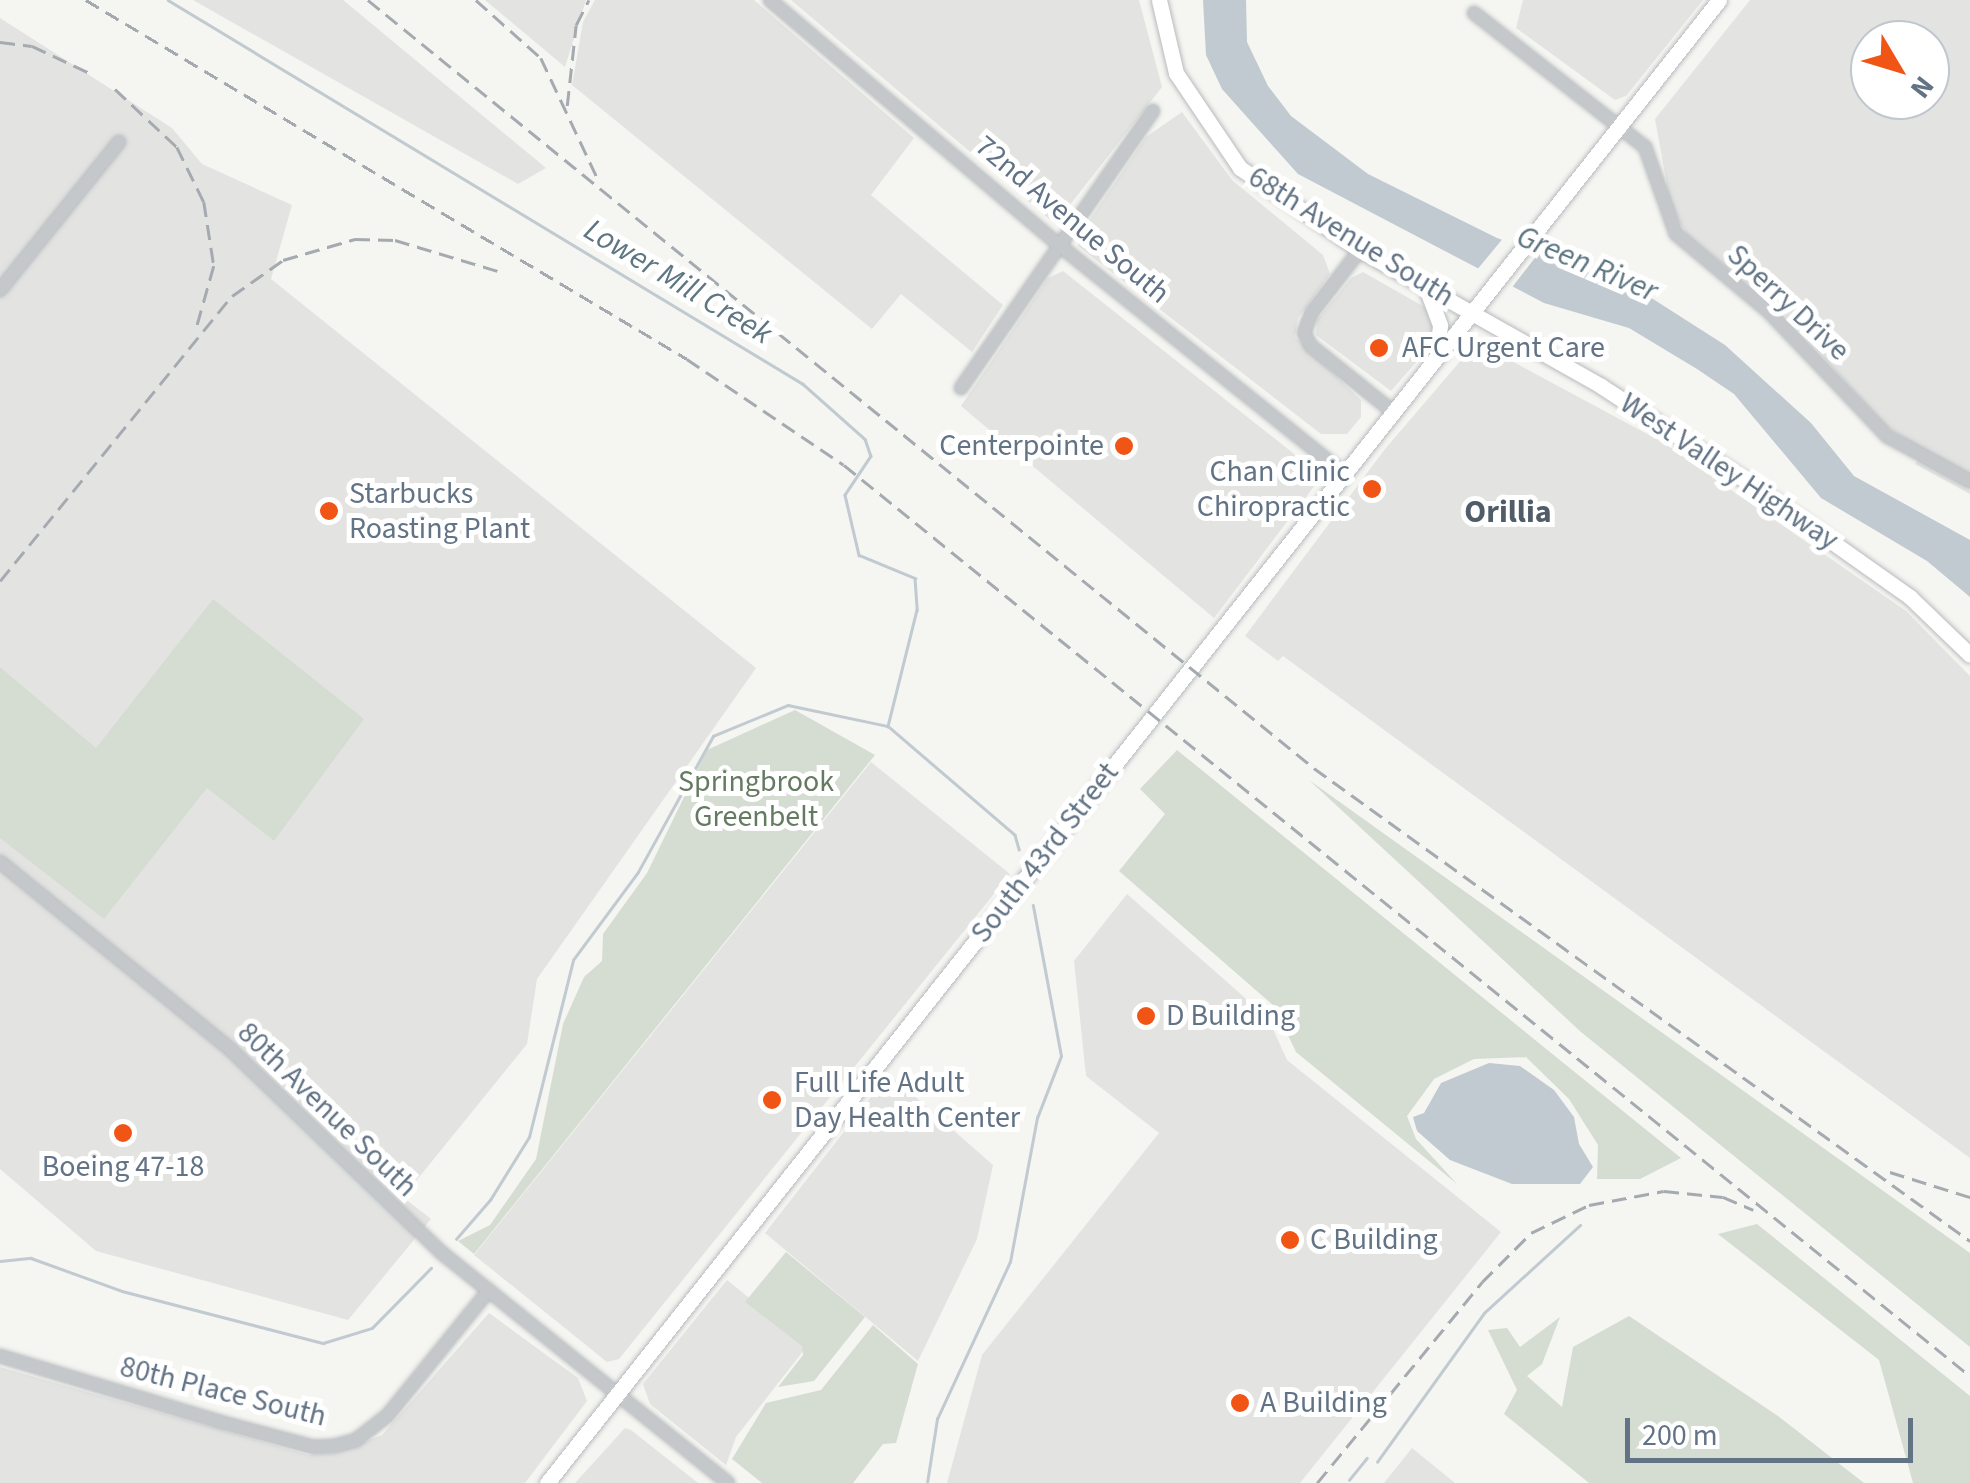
<!DOCTYPE html>
<html>
<head>
<meta charset="utf-8">
<style>
  body { margin:0 }
  #map { position:relative; width:1970px; height:1483px; overflow:hidden; background:#f5f5f1; font-family:"Source Sans 3",sans-serif }
  div>[style] { position:absolute }
  .built>* { inset:0; background:#e3e4e2 }
  .green>* { inset:0; background:#d5ddd2 }
  .water>* { inset:0; background:#c0cad0 }
  .pier>* { inset:0; background:#f5f5f1 }
  .stream>* { height:2.5px; margin:-1.25px; padding:0 1.25px; transform-origin:1.25px; border-radius:1.25px; background:#c0cad0 }
  .roads { filter:drop-shadow(0 0 2px #b7bbbf) drop-shadow(0 0 2px #b7bbbf) }
  .minor>* { height:12px; margin:-6px; padding:0 6px; transform-origin:6px; border-radius:6px; background:#c4c8cb }
  .major>* { height:15px; margin:-7.5px; padding:0 7.5px; transform-origin:7.5px; border-radius:7.5px; background:#fff }
  .rail>* { height:2.5px; margin-top:-1.25px; transform-origin:0; background:repeating-linear-gradient(90deg,#a4aab0 0 15px,transparent 0 23px) }
  .dots>* { width:28px; height:28px; translate:-50% -50%; box-sizing:border-box; border:5px solid #fff; border-radius:50% }
  span { translate:-50% -50%; white-space:nowrap; text-align:center; line-height:1.15; -webkit-text-stroke:10px #fff; paint-order:stroke }
  .street-label { font-size:30px; color:#627385 }
  .poi-label { font-size:30px; color:#627385 }
  .left { translate:0 -50%; text-align:left }
  .right { translate:-100% -50%; text-align:right }
  .park-label { font-size:30px; color:#657b61 }
  .water-label { font-size:32px; color:#5d7682; font-style:italic }
  .neighbourhood-label { font-size:32px; color:#505d69; font-weight:700 }
  .north { position:absolute; left:1850px; top:20px; width:100px; height:100px; box-sizing:border-box; background:#fff; border:2px solid #c0c7ce; border-radius:50%; rotate:128deg; font-size:28px; font-weight:700; line-height:40px; text-align:center; color:#627385 }
  .north::after { content:''; display:block; margin:auto; width:35px; height:45px; background:#f15516; clip-path:polygon(50% 0,100% 100%,50% 72%,0 100%) }
  .scale { position:absolute; left:1625px; top:1418px; width:288px; height:45px; box-sizing:border-box; border:5px solid #627385; border-top:0; padding-left:12px; font-size:30px; line-height:35px; white-space:nowrap; color:#627385; -webkit-text-stroke:8px #fff; paint-order:stroke }
</style>
</head>
<body>
<div id="map">
  <div class="built">
    <i style="clip-path:polygon(193px 0,343px 0,546px 168px,518px 184px)"></i>
    <i style="clip-path:polygon(485px 0,586px 0,565px 67px)"></i>
    <i style="clip-path:polygon(595px 0,754px 0,914px 138px,871px 195px,1003px 305px,972px 352px,901px 294px,872px 329px,572px 85px,583px 22px)"></i>
    <i style="clip-path:polygon(791px 0,1139px 0,1162px 87px,1055px 224px)"></i>
    <i style="clip-path:polygon(1523px 0,1703px 0,1626px 96px,1615px 100px,1516px 28px)"></i>
    <i style="clip-path:polygon(evenodd,1750px 0,1970px 0,1970px 494px,1915px 464px,1926px 452px,1886px 426px,1780px 310px,1687px 235px,1671px 207px,1655px 119px,1750px 0,1870px 40px,1930px 40px,1930px 100px,1870px 100px,1870px 40px)"></i>
    <i style="clip-path:polygon(0 18px,172px 128px,202px 164px,292px 205px,271px 279px,756px 668px,537px 979px,527px 1044px,403px 1197px,431px 1219px,348px 1320px,96px 1251px,0 1169px)"></i>
    <i style="clip-path:polygon(1182px 112px,1232px 180px,1323px 255px,1330px 274px,1298px 318px,1295px 337px,1361px 400px,1361px 417px,1347px 434px,1321px 434px,1078px 246px,1078px 237px,1146px 137px)"></i>
    <i style="clip-path:polygon(1063px 271px,1322px 476px,1214px 618px,961px 406px,1048px 278px)"></i>
    <i style="clip-path:polygon(1363px 272px,1428px 309px,1435px 323px,1431px 345px,1391px 391px,1316px 335px,1317px 320px,1351px 278px)"></i>
    <i style="clip-path:polygon(1482px 345px,1662px 442px,1906px 611px,1970px 676px,1970px 1158px,1283px 656px,1278px 661px,1245px 636px,1385px 449px,1469px 351px)"></i>
    <i style="clip-path:polygon(871px 762px,1010px 874px,619px 1359px,607px 1362px,474px 1255px)"></i>
    <i style="clip-path:polygon(1127px 894px,1268px 1018px,1287px 1060px,1501px 1232px,1300px 1483px,947px 1483px,982px 1355px,1159px 1133px,1086px 1076px,1074px 961px)"></i>
    <i style="clip-path:polygon(889px 1074px,993px 1165px,977px 1239px,918px 1361px,765px 1233px)"></i>
    <i style="clip-path:polygon(727px 1280px,808px 1345px,736px 1437px,726px 1465px,650px 1404px,643px 1384px)"></i>
    <i style="clip-path:polygon(489px 1313px,578px 1378px,587px 1401px,525px 1483px,0 1483px,0 1367px,308px 1455px,336px 1453px,382px 1435px)"></i>
    <i style="clip-path:polygon(625px 1428px,631px 1430px,698px 1483px,575px 1483px)"></i>
    <i style="clip-path:polygon(1412px 1448px,1455px 1483px,1384px 1483px)"></i>
  </div>
  <div class="green">
    <i style="clip-path:polygon(213px 599px,364px 719px,274px 841px,207px 788px,104px 919px,0 838px,0 667px,96px 748px)"></i>
    <i style="clip-path:polygon(795px 710px,875px 755px,474px 1254px,458px 1241px,490px 1225px,536px 1159px,563px 1024px,584px 977px,602px 961px,603px 934px,647px 873px,707px 750px)"></i>
    <i style="clip-path:polygon(1177px 750px,1681px 1158px,1640px 1179px,1597px 1179px,1598px 1145px,1569px 1099px,1526px 1057px,1474px 1059px,1434px 1079px,1407px 1116px,1416px 1139px,1457px 1184px,1296px 1052px,1274px 1006px,1119px 871px,1165px 814px,1140px 789px)"></i>
    <i style="clip-path:polygon(1309px 780px,1970px 1253px,1970px 1347px,1581px 1032px)"></i>
    <i style="clip-path:polygon(1757px 1224px,1970px 1396px,1970px 1483px,1913px 1483px,1879px 1360px,1718px 1234px)"></i>
    <i style="clip-path:polygon(786px 1252px,865px 1317px,814px 1381px,778px 1387px,803px 1355px,802px 1346px,745px 1302px)"></i>
    <i style="clip-path:polygon(1629px 1316px,1778px 1416px,1864px 1483px,1589px 1483px,1504px 1414px,1517px 1390px,1488px 1330px,1507px 1328px,1520px 1347px,1560px 1317px,1542px 1364px,1527px 1376px,1562px 1407px,1573px 1347px)"></i>
    <i style="clip-path:polygon(873px 1325px,918px 1364px,896px 1443px,883px 1444px,853px 1483px,762px 1483px,732px 1459px,766px 1403px,821px 1390px)"></i>
  </div>
  <div class="water">
    <i style="clip-path:polygon(1203px 0,1246px 0,1247px 42px,1268px 86px,1291px 116px,1368px 174px,1497px 238px,1642px 292px,1725px 345px,1811px 423px,1854px 476px,1970px 540px,1970px 597px,1927px 561px,1821px 498px,1734px 394px,1697px 369px,1629px 328px,1544px 303px,1298px 174px,1222px 89px,1206px 55px)"></i>
    <i style="clip-path:polygon(1489px 1063px,1520px 1066px,1554px 1090px,1574px 1117px,1579px 1144px,1593px 1167px,1580px 1184px,1512px 1184px,1450px 1160px,1417px 1131px,1413px 1117px,1424px 1113px,1441px 1083px)"></i>
  </div>
  <div class="pier">
    <i style="clip-path:polygon(1505px 236px,1541px 250px,1510px 290px,1476px 271px)"></i>
  </div>
  <div class="stream">
    <i style="left:168px;top:0;width:742px;rotate:31.16deg"></i>
    <i style="left:803px;top:384px;width:83px;rotate:41.6deg"></i>
    <i style="left:865px;top:439px;width:18px;rotate:71deg"></i>
    <i style="left:871px;top:456px;width:47px;rotate:123.7deg"></i>
    <i style="left:845px;top:495px;width:62px;rotate:76.9deg"></i>
    <i style="left:859px;top:555px;width:61px;rotate:22.3deg"></i>
    <i style="left:915px;top:578px;width:32px;rotate:86deg"></i>
    <i style="left:917px;top:610px;width:120px;rotate:104deg"></i>
    <i style="left:456px;top:1239px;width:52px;rotate:-48.9deg"></i>
    <i style="left:490px;top:1200px;width:74px;rotate:-58.2deg"></i>
    <i style="left:529px;top:1137px;width:182px;rotate:-76deg"></i>
    <i style="left:573px;top:960px;width:109px;rotate:-53.5deg"></i>
    <i style="left:638px;top:872px;width:155px;rotate:-61.1deg"></i>
    <i style="left:713px;top:736px;width:81px;rotate:-22.5deg"></i>
    <i style="left:788px;top:705px;width:102px;rotate:11.9deg"></i>
    <i style="left:888px;top:726px;width:167px;rotate:40.6deg"></i>
    <i style="left:1015px;top:835px;width:15px;rotate:74deg"></i>
    <i style="left:0;top:1261px;width:31px;rotate:-6deg"></i>
    <i style="left:31px;top:1258px;width:97px;rotate:19.9deg"></i>
    <i style="left:122px;top:1291px;width:208px;rotate:14.5deg"></i>
    <i style="left:323px;top:1343px;width:51px;rotate:-17deg"></i>
    <i style="left:372px;top:1328px;width:84px;rotate:-45.5deg"></i>
    <i style="left:1377px;top:1462px;width:183px;rotate:-54.3deg"></i>
    <i style="left:1484px;top:1313px;width:130px;rotate:-42.5deg"></i>
    <i style="left:1349px;top:1480px;width:28px;rotate:-51deg"></i>
    <i style="left:927px;top:1483px;width:65px;rotate:-81.1deg"></i>
    <i style="left:937px;top:1419px;width:173px;rotate:-65.1deg"></i>
    <i style="left:1010px;top:1262px;width:147px;rotate:-79.4deg"></i>
    <i style="left:1037px;top:1118px;width:66px;rotate:-68.8deg"></i>
    <i style="left:1061px;top:1056px;width:153px;rotate:-100.6deg"></i>
  </div>
  <div class="roads">
    <div class="minor">
      <i style="left:770px;top:0;width:379px;rotate:40.3deg"></i>
      <i style="left:1059px;top:245px;width:366px;rotate:38.7deg"></i>
      <i style="left:1474px;top:13px;width:217px;rotate:38.1deg"></i>
      <i style="left:1645px;top:147px;width:92px;rotate:70.4deg"></i>
      <i style="left:1676px;top:234px;width:120px;rotate:39.9deg"></i>
      <i style="left:1768px;top:311px;width:173px;rotate:46.4deg"></i>
      <i style="left:1887px;top:436px;width:94px;rotate:28.5deg"></i>
      <i style="left:1360px;top:250px;width:78px;rotate:127.7deg"></i>
      <i style="left:1312px;top:312px;width:22px;rotate:111deg"></i>
      <i style="left:1304px;top:333px;width:15px;rotate:62deg"></i>
      <i style="left:1311px;top:346px;width:105px;rotate:38.8deg"></i>
      <i style="left:0;top:290px;width:190px;rotate:-51.2deg"></i>
      <i style="left:961px;top:388px;width:337px;rotate:-55.3deg"></i>
      <i style="left:0;top:862px;width:298px;rotate:39.1deg"></i>
      <i style="left:231px;top:1050px;width:293px;rotate:43.9deg"></i>
      <i style="left:442px;top:1253px;width:367px;rotate:38.8deg"></i>
      <i style="left:0;top:1356px;width:230px;rotate:16.7deg"></i>
      <i style="left:220px;top:1422px;width:97px;rotate:14.9deg"></i>
      <i style="left:314px;top:1447px;width:20px;rotate:-3deg"></i>
      <i style="left:334px;top:1446px;width:23px;rotate:-15deg"></i>
      <i style="left:356px;top:1440px;width:39px;rotate:-38deg"></i>
      <i style="left:387px;top:1416px;width:162px;rotate:-51deg"></i>
    </div>
    <div class="major">
      <i style="left:1159px;top:0;width:75px;rotate:76.9deg"></i>
      <i style="left:1176px;top:73px;width:115px;rotate:56deg"></i>
      <i style="left:1240px;top:168px;width:145px;rotate:34.3deg"></i>
      <i style="left:1360px;top:250px;width:277px;rotate:29.4deg"></i>
      <i style="left:1601px;top:386px;width:173px;rotate:33.2deg"></i>
      <i style="left:1746px;top:481px;width:201px;rotate:35.3deg"></i>
      <i style="left:1910px;top:597px;width:83px;rotate:44deg"></i>
      <i style="left:1425px;top:285px;width:43px;rotate:69.4deg"></i>
      <i style="left:1440px;top:325px;width:27px;rotate:96deg"></i>
      <i style="left:547px;top:1483px;width:1890px;rotate:-51.68deg"></i>
    </div>
  </div>
  <div class="rail">
    <i style="left:86px;top:0;width:700px;rotate:30.85deg"></i>
    <i style="left:687px;top:359px;width:189px;rotate:34deg"></i>
    <i style="left:844px;top:465px;width:1448px;rotate:38.97deg"></i>
    <i style="left:368px;top:0;width:1218px;rotate:39.07deg"></i>
    <i style="left:1314px;top:768px;width:809px;rotate:35.79deg"></i>
    <i style="left:476px;top:0;width:87px;rotate:41.7deg"></i>
    <i style="left:541px;top:58px;width:132px;rotate:64.8deg"></i>
    <i style="left:0;top:42px;width:32px;rotate:7deg"></i>
    <i style="left:32px;top:46px;width:64px;rotate:25deg"></i>
    <i style="left:115px;top:89px;width:85px;rotate:43.1deg"></i>
    <i style="left:177px;top:147px;width:61px;rotate:63.9deg"></i>
    <i style="left:204px;top:202px;width:65px;rotate:81.1deg"></i>
    <i style="left:214px;top:266px;width:62px;rotate:105.8deg"></i>
    <i style="left:567px;top:106px;width:81px;rotate:-83.7deg"></i>
    <i style="left:576px;top:25px;width:28px;rotate:-63deg"></i>
    <i style="left:0;top:581px;width:367px;rotate:-50.9deg"></i>
    <i style="left:232px;top:296px;width:62px;rotate:-35.2deg"></i>
    <i style="left:283px;top:260px;width:75px;rotate:-16.3deg"></i>
    <i style="left:355px;top:239px;width:40px;rotate:1.4deg"></i>
    <i style="left:395px;top:240px;width:114px;rotate:16.8deg"></i>
    <i style="left:1890px;top:1172px;width:84px;rotate:17.4deg"></i>
    <i style="left:1317px;top:1483px;width:260px;rotate:-50.6deg"></i>
    <i style="left:1482px;top:1282px;width:69px;rotate:-45deg"></i>
    <i style="left:1531px;top:1233px;width:64px;rotate:-25.8deg"></i>
    <i style="left:1589px;top:1205px;width:76px;rotate:-10.6deg"></i>
    <i style="left:1664px;top:1191px;width:59px;rotate:5.8deg"></i>
    <i style="left:1723px;top:1197px;width:33px;rotate:23deg"></i>
  </div>
  <div class="dots">
    <i style="left:1379px;top:348px;background:#f15516"></i>
    <i style="left:1124px;top:446px;background:#f15516"></i>
    <i style="left:1372px;top:489px;background:#f15516"></i>
    <i style="left:329px;top:511px;background:#f15516"></i>
    <i style="left:1146px;top:1016px;background:#f15516"></i>
    <i style="left:772px;top:1100px;background:#f15516"></i>
    <i style="left:123px;top:1133px;background:#f15516"></i>
    <i style="left:1290px;top:1240px;background:#f15516"></i>
    <i style="left:1240px;top:1403px;background:#f15516"></i>
  </div>
  <div class="street-label">
    <span style="left:1072px;top:220px;rotate:40deg">72nd Avenue South</span>
    <span style="left:1351px;top:237px;rotate:32deg">68th Avenue South</span>
    <span style="left:1788px;top:303px;rotate:43deg">Sperry Drive</span>
    <span style="left:1729px;top:472px;rotate:34deg">West Valley Highway</span>
    <span style="left:1045px;top:853px;rotate:-52deg">South 43rd Street</span>
    <span style="left:327px;top:1110px;rotate:44deg">80th Avenue South</span>
    <span style="left:223px;top:1392px;rotate:14deg">80th Place South</span>
  </div>
  <div class="poi-label">
    <span class="left" style="left:1402px;top:348px">AFC Urgent Care</span>
    <span class="right" style="left:1104px;top:446px">Centerpointe</span>
    <span class="right" style="left:1350px;top:489px">Chan Clinic<br>Chiropractic</span>
    <span class="left" style="left:349px;top:511px">Starbucks<br>Roasting Plant</span>
    <span class="left" style="left:1166px;top:1016px">D Building</span>
    <span class="left" style="left:794px;top:1100px">Full Life Adult<br>Day Health Center</span>
    <span style="left:123px;top:1167px">Boeing 47-18</span>
    <span class="left" style="left:1310px;top:1240px">C Building</span>
    <span class="left" style="left:1260px;top:1403px">A Building</span>
  </div>
  <div class="park-label">
    <span style="left:756px;top:799px">Springbrook<br>Greenbelt</span>
  </div>
  <div class="water-label">
    <span style="left:1587px;top:264px;rotate:23deg">Green River</span>
    <span style="left:678px;top:282px;rotate:31deg">Lower Mill Creek</span>
  </div>
  <div class="neighbourhood-label">
    <span style="left:1508px;top:512px">Orillia</span>
  </div>
  <div class="north">N</div>
  <div class="scale">200 m</div>
</div>
</body>
</html>
